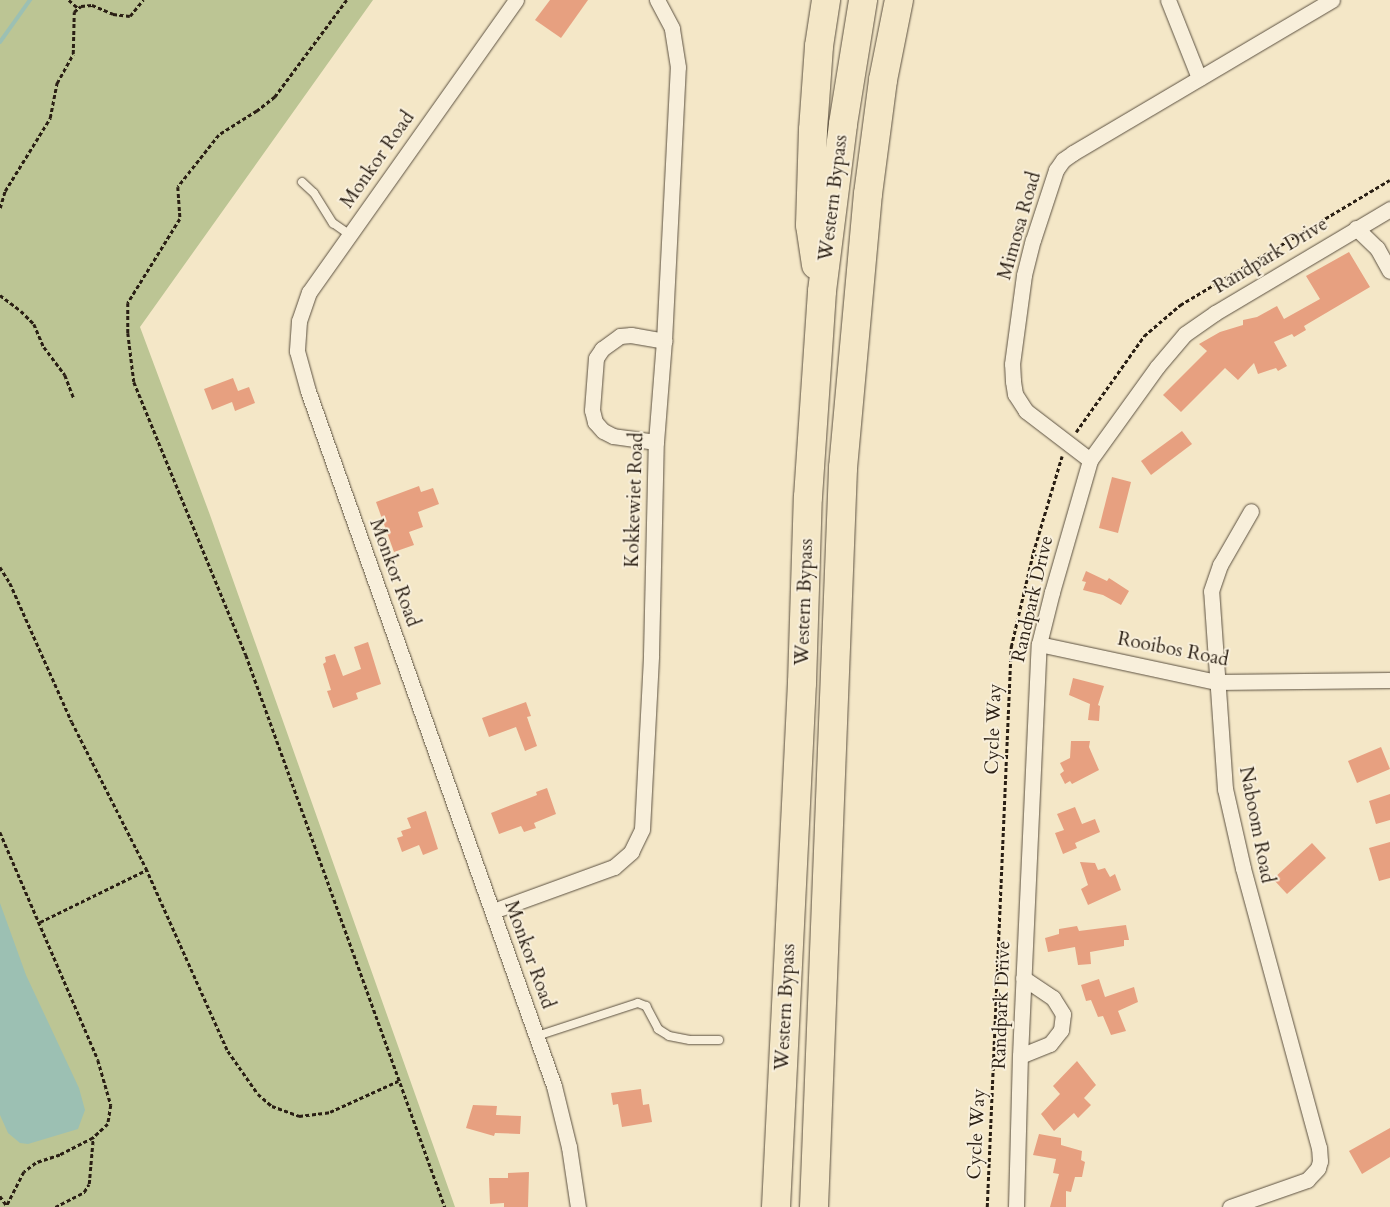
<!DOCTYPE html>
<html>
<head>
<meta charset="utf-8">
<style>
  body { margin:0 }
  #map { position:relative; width:1390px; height:1207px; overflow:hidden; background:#f4e7c7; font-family:Cardo,serif }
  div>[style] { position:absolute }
  .green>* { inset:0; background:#bcc594 }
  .water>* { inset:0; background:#9cc0b3 }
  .stream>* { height:4px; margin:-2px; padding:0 2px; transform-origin:2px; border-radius:2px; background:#9cc0b3 }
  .building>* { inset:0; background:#e7a080 }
  .path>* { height:2.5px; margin-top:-1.25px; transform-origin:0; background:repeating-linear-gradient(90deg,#2a1f14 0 4px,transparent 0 6.5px) }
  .roads { filter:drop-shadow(0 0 1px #5c5141) drop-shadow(0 0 1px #5c5141) }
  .service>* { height:8px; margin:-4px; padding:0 4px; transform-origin:4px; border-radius:4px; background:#f8efdb }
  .minor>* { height:15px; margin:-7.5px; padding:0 7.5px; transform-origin:7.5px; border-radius:7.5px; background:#f8efdb }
  .motorway>* { height:28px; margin:-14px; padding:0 14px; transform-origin:14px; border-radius:14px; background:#f4e7c7 }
  span { translate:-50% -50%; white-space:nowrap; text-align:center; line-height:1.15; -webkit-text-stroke:4px #f8efdb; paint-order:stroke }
  .street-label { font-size:19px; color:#2a1f14 }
</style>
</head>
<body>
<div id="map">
  <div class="green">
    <i style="clip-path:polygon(0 0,373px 0,140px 327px,210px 515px,455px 1207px,0 1207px)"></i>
  </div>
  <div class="water">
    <i style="clip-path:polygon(0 903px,26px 975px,79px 1088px,85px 1110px,78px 1129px,28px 1144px,20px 1143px,8px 1133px,0 1115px)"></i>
  </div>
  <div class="stream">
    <i style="left:0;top:42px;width:52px;rotate:-54.5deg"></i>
  </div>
  <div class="building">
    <i style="clip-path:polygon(550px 0,588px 0,561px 38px,535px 20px)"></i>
    <i style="clip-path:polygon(1349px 252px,1370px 287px,1304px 326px,1306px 330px,1294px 337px,1292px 334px,1274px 342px,1287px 366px,1278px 371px,1276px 368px,1258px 374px,1254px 363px,1238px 380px,1225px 368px,1181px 412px,1163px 395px,1207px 351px,1199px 344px,1220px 332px,1243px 325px,1243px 320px,1257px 317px,1277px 306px,1284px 319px,1320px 299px,1306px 276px)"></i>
    <i style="clip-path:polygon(233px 378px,238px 391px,249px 387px,255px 403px,235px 411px,232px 402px,212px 410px,204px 389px)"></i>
    <i style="clip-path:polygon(1182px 431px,1192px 444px,1151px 475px,1141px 461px)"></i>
    <i style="clip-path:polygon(1112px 477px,1131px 482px,1118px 533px,1099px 528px)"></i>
    <i style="clip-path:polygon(419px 486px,421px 492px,433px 488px,439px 504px,418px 512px,423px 527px,409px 532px,414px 545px,394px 552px,376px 502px)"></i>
    <i style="clip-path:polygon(1086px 571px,1107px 581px,1109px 578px,1129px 591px,1121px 605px,1103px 595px,1083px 590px,1086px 582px,1082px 581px)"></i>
    <i style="clip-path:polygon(368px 642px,381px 684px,356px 693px,358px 699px,333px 708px,327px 691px,331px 690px,323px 664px,326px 662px,325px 657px,335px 654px,343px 676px,361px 669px,354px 647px)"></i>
    <i style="clip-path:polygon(1073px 678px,1104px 686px,1098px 705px,1100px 706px,1099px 721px,1088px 720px,1090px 704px,1069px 695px)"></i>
    <i style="clip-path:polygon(526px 702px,531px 716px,527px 717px,537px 746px,525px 751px,516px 727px,489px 737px,482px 718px)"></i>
    <i style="clip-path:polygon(1071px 741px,1090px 741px,1089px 747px,1099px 770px,1072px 784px,1070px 781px,1065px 784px,1060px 774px,1064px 771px,1060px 763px,1070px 758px)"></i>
    <i style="clip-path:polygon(1381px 747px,1390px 769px,1357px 783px,1348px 761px)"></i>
    <i style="clip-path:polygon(547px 788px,556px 814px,534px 823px,536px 828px,524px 832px,521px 826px,499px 834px,491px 813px,537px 795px,536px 792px)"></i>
    <i style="clip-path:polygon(1390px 794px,1390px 820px,1376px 824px,1369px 801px)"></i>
    <i style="clip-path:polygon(1075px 807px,1082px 824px,1095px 819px,1100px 832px,1075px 843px,1077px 848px,1063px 854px,1055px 833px,1064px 830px,1057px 814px)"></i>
    <i style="clip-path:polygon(426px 811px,438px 849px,423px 855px,419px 845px,402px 852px,397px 838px,403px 836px,401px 831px,411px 828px,407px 818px)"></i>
    <i style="clip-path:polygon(1390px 842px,1390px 878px,1379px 881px,1369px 848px)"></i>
    <i style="clip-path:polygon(1312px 843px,1326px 858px,1287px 894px,1273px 879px)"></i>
    <i style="clip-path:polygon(1080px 862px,1095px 863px,1098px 870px,1105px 868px,1110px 877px,1115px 874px,1121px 890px,1088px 905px,1081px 889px,1088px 885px)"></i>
    <i style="clip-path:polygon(1126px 925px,1129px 940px,1124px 940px,1124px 946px,1090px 952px,1091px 964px,1078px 965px,1075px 947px,1048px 952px,1045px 938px,1059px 934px,1059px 929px,1077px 926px,1079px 931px)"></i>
    <i style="clip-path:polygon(1099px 979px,1105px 997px,1134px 987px,1138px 1002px,1118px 1011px,1126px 1031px,1111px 1035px,1103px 1016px,1098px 1017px,1091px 1000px,1086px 1001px,1081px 985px)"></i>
    <i style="clip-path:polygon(1077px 1061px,1096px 1085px,1084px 1098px,1091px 1105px,1078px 1118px,1074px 1113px,1054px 1131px,1041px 1114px,1060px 1094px,1053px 1086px)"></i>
    <i style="clip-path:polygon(641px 1089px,643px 1105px,649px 1104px,652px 1122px,622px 1127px,618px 1104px,613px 1105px,611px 1093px)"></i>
    <i style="clip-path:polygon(473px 1105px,497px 1106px,496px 1115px,521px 1116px,520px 1134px,495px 1133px,494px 1136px,466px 1128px)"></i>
    <i style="clip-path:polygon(1390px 1128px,1390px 1157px,1362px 1174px,1349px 1151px)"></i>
    <i style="clip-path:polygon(1039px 1134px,1061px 1138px,1061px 1145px,1082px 1151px,1081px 1160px,1085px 1162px,1082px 1177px,1075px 1177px,1071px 1192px,1066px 1191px,1066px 1207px,1050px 1207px,1059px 1174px,1053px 1173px,1056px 1159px,1033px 1155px)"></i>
    <i style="clip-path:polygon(529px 1172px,528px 1207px,504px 1207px,504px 1203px,490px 1204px,489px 1178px,508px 1178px,508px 1173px)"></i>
  </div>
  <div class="path">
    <i style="left:69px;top:0;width:12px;rotate:42deg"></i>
    <i style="left:347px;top:0;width:121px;rotate:126.6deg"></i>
    <i style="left:275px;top:97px;width:23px;rotate:142deg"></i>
    <i style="left:257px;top:111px;width:45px;rotate:147.7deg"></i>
    <i style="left:219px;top:135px;width:66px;rotate:128.3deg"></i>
    <i style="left:178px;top:187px;width:32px;rotate:86deg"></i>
    <i style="left:180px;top:219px;width:99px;rotate:121.8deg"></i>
    <i style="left:128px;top:303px;width:30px;rotate:90deg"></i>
    <i style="left:128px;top:333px;width:49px;rotate:83deg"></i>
    <i style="left:134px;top:382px;width:295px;rotate:67.7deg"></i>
    <i style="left:246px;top:655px;width:587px;rotate:70.18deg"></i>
    <i style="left:0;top:208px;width:18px;rotate:-74deg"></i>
    <i style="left:5px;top:191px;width:86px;rotate:-58.3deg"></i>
    <i style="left:50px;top:118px;width:36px;rotate:-79deg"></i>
    <i style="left:57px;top:83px;width:33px;rotate:-61deg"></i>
    <i style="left:73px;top:54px;width:42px;rotate:-88.6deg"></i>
    <i style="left:74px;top:12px;width:9px;rotate:-41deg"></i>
    <i style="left:81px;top:6px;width:11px;rotate:-5deg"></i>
    <i style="left:92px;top:5px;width:23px;rotate:23deg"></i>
    <i style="left:113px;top:14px;width:17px;rotate:7deg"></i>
    <i style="left:130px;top:16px;width:21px;rotate:-51deg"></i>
    <i style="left:0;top:295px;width:26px;rotate:37deg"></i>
    <i style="left:21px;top:311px;width:18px;rotate:45deg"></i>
    <i style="left:34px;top:324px;width:25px;rotate:67deg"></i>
    <i style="left:44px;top:347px;width:35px;rotate:53deg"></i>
    <i style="left:65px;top:375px;width:25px;rotate:69deg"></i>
    <i style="left:1076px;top:432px;width:118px;rotate:-54.7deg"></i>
    <i style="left:1144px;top:336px;width:48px;rotate:-40.7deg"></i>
    <i style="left:1180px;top:305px;width:244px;rotate:-30.8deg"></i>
    <i style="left:0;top:567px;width:19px;rotate:58deg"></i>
    <i style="left:10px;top:583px;width:152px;rotate:66deg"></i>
    <i style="left:72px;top:722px;width:164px;rotate:63.1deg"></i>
    <i style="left:146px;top:868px;width:201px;rotate:65.9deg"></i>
    <i style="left:228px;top:1051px;width:52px;rotate:55.1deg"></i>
    <i style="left:258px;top:1094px;width:18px;rotate:41deg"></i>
    <i style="left:272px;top:1106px;width:29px;rotate:20deg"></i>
    <i style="left:299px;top:1116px;width:31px;rotate:-7deg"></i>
    <i style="left:330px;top:1112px;width:75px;rotate:-24.5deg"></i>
    <i style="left:0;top:832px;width:248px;rotate:66.7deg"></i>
    <i style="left:98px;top:1060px;width:47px;rotate:73.9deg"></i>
    <i style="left:111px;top:1105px;width:19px;rotate:99deg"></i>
    <i style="left:108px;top:1124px;width:21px;rotate:137deg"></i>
    <i style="left:93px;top:1138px;width:37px;rotate:153deg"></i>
    <i style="left:60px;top:1155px;width:25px;rotate:162deg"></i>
    <i style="left:36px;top:1163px;width:15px;rotate:143deg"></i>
    <i style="left:24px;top:1172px;width:39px;rotate:117deg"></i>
    <i style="left:40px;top:922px;width:118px;rotate:-26.1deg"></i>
    <i style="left:0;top:1196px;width:12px;rotate:55deg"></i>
    <i style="left:55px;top:1207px;width:33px;rotate:-27deg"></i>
    <i style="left:84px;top:1192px;width:9px;rotate:-58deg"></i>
    <i style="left:89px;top:1184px;width:46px;rotate:-85deg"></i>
    <i style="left:987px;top:1207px;width:561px;rotate:-87.55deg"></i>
    <i style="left:1011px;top:647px;width:97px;rotate:-76.8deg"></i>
    <i style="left:1033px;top:553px;width:101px;rotate:-73.4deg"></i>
  </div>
  <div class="roads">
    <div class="service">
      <i style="left:302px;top:182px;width:16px;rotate:43deg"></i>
      <i style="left:314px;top:193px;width:36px;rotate:58deg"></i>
      <i style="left:333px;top:223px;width:19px;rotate:35deg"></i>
      <i style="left:537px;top:1036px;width:106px;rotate:-18.1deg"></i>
      <i style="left:638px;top:1003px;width:9px;rotate:21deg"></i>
      <i style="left:646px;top:1006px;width:26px;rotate:62deg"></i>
      <i style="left:658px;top:1029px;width:13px;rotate:32deg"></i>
      <i style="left:669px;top:1036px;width:21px;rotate:11deg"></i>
      <i style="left:690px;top:1040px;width:29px"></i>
    </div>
    <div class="minor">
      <i style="left:516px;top:0;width:358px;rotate:125.3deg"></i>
      <i style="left:309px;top:292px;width:31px;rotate:109deg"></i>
      <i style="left:299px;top:321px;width:30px;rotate:94deg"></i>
      <i style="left:297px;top:351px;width:41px;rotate:74.6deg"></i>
      <i style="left:308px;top:391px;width:737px;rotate:70.51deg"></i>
      <i style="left:554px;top:1086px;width:63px;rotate:76.2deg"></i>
      <i style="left:569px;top:1147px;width:61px;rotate:81.5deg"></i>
      <i style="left:1168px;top:0;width:84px;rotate:68.3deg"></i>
      <i style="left:1356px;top:228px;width:29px;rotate:44deg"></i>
      <i style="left:1377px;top:248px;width:26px;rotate:61deg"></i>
      <i style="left:656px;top:442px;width:43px;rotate:-172.1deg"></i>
      <i style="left:613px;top:436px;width:11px;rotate:-153deg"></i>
      <i style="left:603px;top:431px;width:12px;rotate:-132deg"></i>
      <i style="left:595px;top:422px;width:12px;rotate:-104deg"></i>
      <i style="left:592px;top:410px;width:52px;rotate:-85.6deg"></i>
      <i style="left:596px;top:358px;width:11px;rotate:-56deg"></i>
      <i style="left:602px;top:349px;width:22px;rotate:-36deg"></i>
      <i style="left:620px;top:336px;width:11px;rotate:-5deg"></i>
      <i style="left:631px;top:335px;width:34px;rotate:10deg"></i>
      <i style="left:1090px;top:460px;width:81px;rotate:-142.6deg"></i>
      <i style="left:1026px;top:411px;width:20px;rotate:-123deg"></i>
      <i style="left:1015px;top:394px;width:13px;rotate:-99deg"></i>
      <i style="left:1013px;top:381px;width:17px;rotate:-93deg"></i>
      <i style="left:1012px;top:364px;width:90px;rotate:-82.3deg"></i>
      <i style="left:1024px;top:275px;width:36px;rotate:-76deg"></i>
      <i style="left:1033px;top:240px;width:74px;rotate:-71.8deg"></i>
      <i style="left:1056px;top:170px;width:12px;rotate:-55deg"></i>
      <i style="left:1063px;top:160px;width:12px;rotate:-35deg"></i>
      <i style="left:1073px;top:153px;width:301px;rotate:-30.6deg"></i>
      <i style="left:1039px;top:644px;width:182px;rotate:12.1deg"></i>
      <i style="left:1217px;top:682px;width:173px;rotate:-0.7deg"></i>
      <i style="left:493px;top:911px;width:129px;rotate:-20deg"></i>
      <i style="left:614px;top:867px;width:23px;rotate:-41deg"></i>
      <i style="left:631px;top:852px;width:25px;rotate:-64deg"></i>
      <i style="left:642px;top:829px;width:174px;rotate:-87deg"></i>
      <i style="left:651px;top:655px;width:213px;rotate:-88.7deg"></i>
      <i style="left:656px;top:442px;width:101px;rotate:-85.5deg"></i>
      <i style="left:664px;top:341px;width:274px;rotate:-87.1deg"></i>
      <i style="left:678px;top:67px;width:39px;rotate:-99deg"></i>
      <i style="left:672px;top:28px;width:32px;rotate:-118deg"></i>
      <i style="left:1020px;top:1056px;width:32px;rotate:-22deg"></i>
      <i style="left:1050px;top:1044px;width:18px;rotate:-52deg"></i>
      <i style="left:1061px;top:1030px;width:16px;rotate:-83deg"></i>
      <i style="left:1063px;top:1014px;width:19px;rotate:-122deg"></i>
      <i style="left:1053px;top:998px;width:36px;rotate:-146deg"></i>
      <i style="left:1016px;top:1207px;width:151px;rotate:-88.5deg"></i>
      <i style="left:1020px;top:1056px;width:412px;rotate:-87.4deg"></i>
      <i style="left:1039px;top:644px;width:54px;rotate:-76deg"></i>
      <i style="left:1052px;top:592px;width:137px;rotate:-73.9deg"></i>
      <i style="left:1090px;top:460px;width:115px;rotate:-54.2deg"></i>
      <i style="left:1157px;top:367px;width:43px;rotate:-49.7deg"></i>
      <i style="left:1185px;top:334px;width:37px;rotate:-35deg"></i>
      <i style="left:1215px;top:313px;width:204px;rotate:-30.7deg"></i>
      <i style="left:1230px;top:1207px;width:82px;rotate:-19.3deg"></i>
      <i style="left:1307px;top:1180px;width:16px;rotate:-47deg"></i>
      <i style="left:1318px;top:1168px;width:7px;rotate:-74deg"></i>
      <i style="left:1320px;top:1161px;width:13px;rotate:-94deg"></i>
      <i style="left:1319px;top:1148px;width:290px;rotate:-105.2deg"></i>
      <i style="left:1243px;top:868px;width:81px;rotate:-102.8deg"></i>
      <i style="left:1225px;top:789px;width:198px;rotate:-94deg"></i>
      <i style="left:1211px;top:591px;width:28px;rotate:-71deg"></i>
      <i style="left:1220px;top:565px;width:62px;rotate:-60.1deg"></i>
    </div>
    <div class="motorway">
      <i style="left:816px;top:265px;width:40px;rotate:-98.5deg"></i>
      <i style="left:810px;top:225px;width:95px;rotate:-88.2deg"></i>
      <i style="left:813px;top:130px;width:84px;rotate:-85.9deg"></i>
      <i style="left:819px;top:46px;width:47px;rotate:-81.3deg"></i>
      <i style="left:776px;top:1207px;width:525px;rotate:-87.16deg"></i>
      <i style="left:802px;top:683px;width:186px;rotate:-88.2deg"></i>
      <i style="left:808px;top:497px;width:206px;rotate:-86.1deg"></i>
      <i style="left:822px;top:291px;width:168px;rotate:-82.8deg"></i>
      <i style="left:843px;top:124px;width:126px;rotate:-80.8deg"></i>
      <i style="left:814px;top:1207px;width:740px;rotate:-87.75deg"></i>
      <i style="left:843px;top:468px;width:275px;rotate:-84.8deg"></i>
      <i style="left:868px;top:194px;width:115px;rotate:-82.5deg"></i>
      <i style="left:883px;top:80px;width:82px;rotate:-78.7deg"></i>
    </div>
  </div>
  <div class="street-label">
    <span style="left:378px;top:160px;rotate:-55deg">Monkor Road</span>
    <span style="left:834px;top:198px;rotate:-83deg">Western Bypass</span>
    <span style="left:1020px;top:226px;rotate:-74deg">Mimosa Road</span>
    <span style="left:1271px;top:256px;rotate:-31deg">Randpark Drive</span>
    <span style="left:635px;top:500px;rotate:-88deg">Kokkewiet Road</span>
    <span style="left:394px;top:573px;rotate:70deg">Monkor Road</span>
    <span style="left:1033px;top:599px;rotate:-77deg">Randpark Drive</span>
    <span style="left:805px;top:602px;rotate:-88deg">Western Bypass</span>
    <span style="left:1173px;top:650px;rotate:11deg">Rooibos Road</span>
    <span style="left:994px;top:729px;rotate:-88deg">Cycle Way</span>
    <span style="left:1256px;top:825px;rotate:79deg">Naboom Road</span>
    <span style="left:529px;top:955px;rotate:70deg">Monkor Road</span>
    <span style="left:1002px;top:1005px;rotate:-88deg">Randpark Drive</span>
    <span style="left:786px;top:1007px;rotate:-87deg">Western Bypass</span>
    <span style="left:977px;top:1134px;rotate:-87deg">Cycle Way</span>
  </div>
</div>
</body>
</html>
